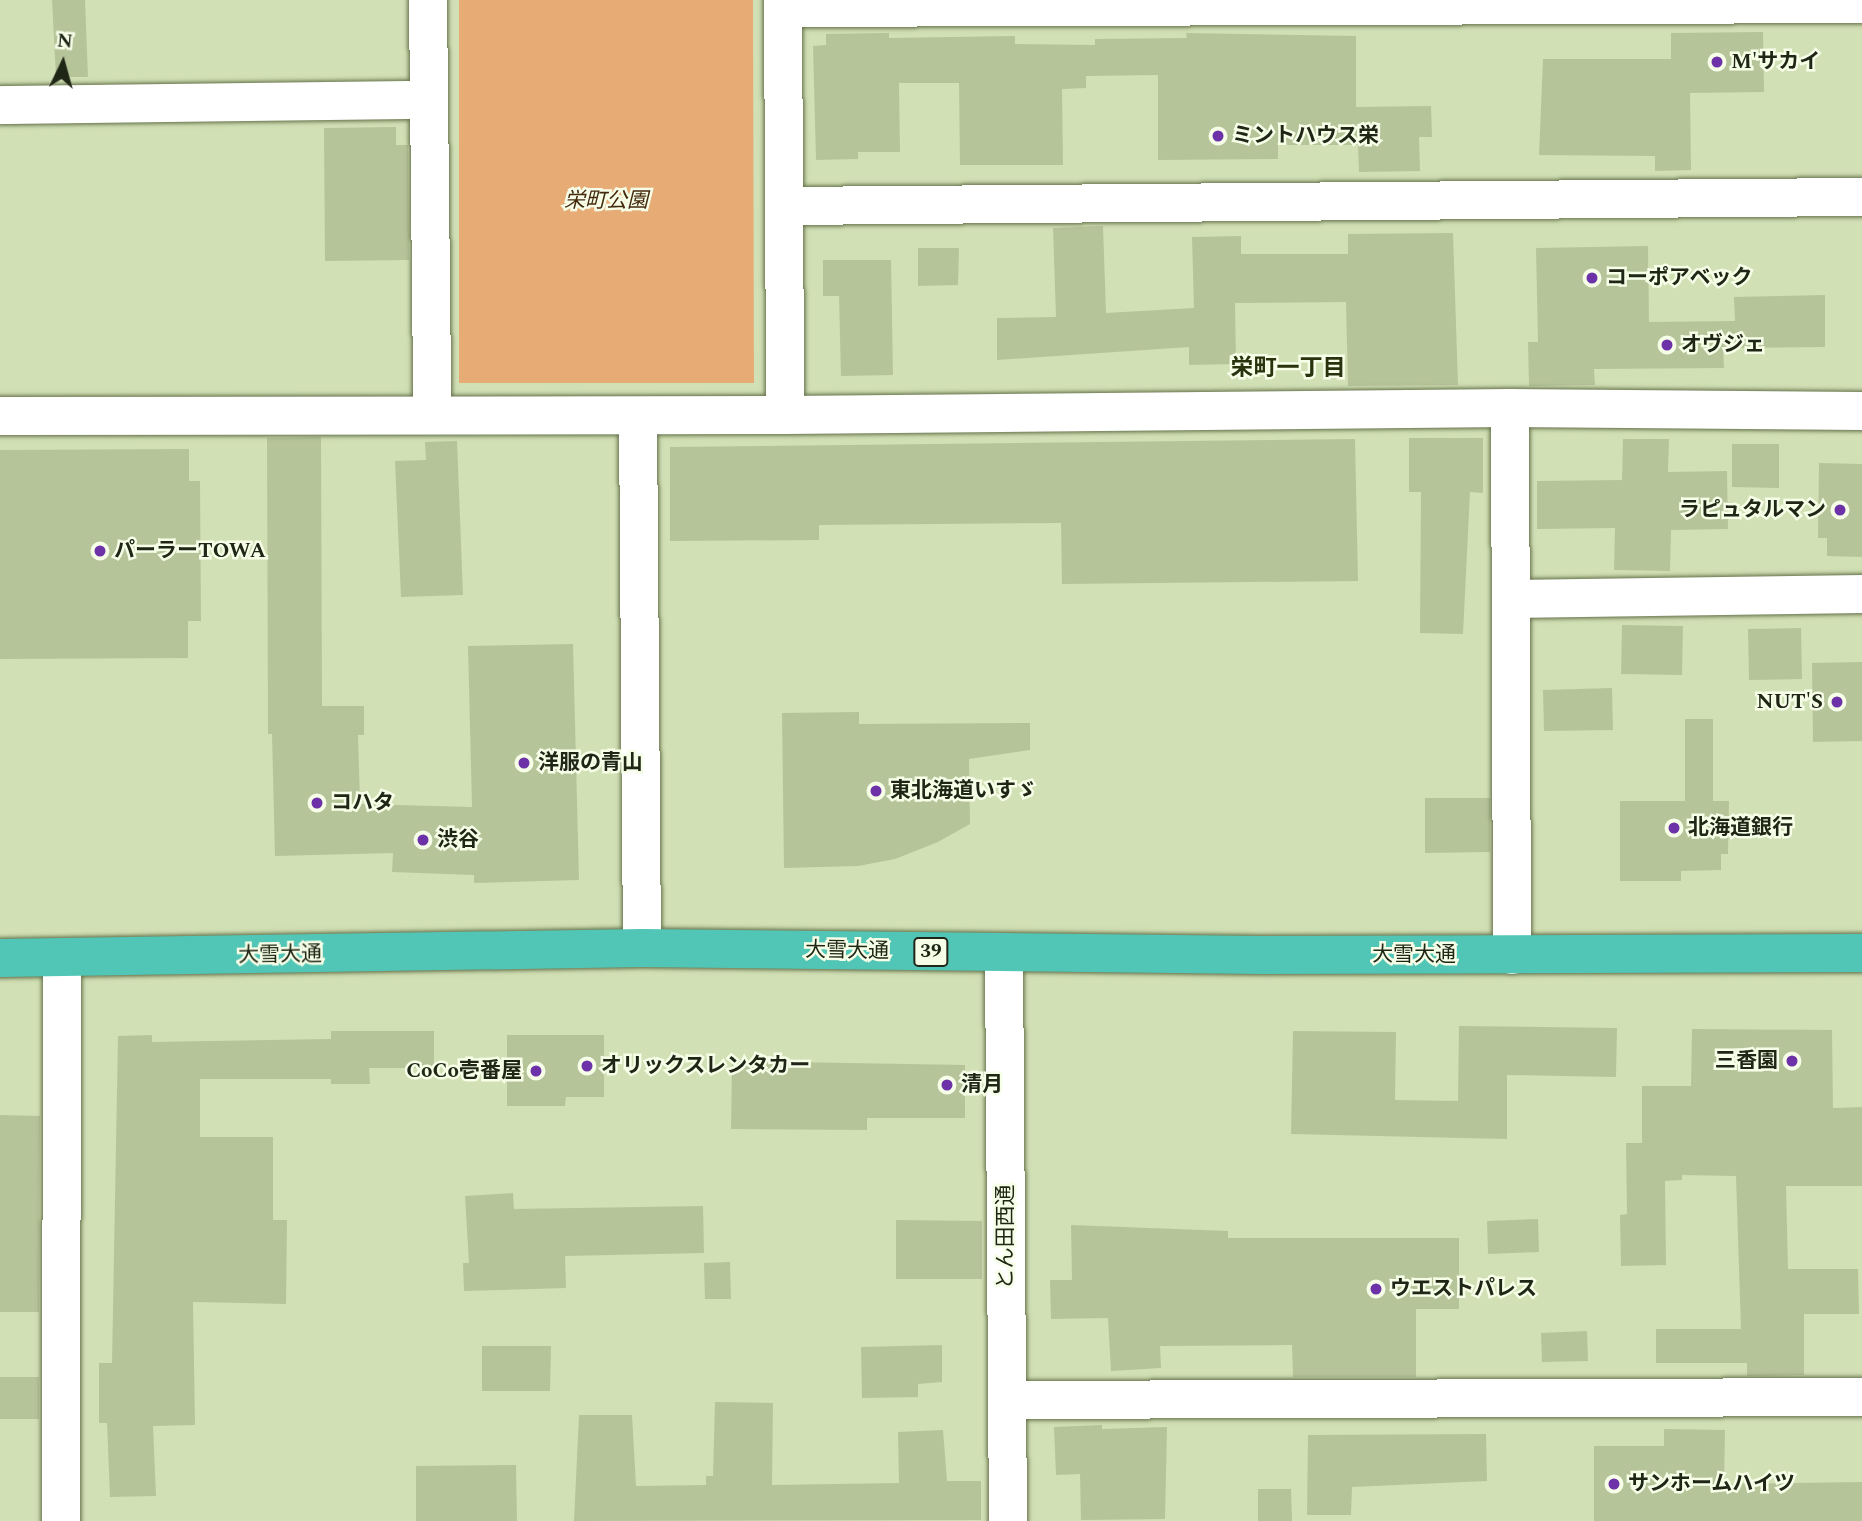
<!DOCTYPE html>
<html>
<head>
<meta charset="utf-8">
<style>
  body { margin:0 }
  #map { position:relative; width:1862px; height:1521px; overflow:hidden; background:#d2e0b5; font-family:Spectral,"Noto Sans JP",serif }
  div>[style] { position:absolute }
  .green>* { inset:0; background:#e7ac76 }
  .building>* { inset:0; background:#b6c49a }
  .roads { filter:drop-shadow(0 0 2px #65724b) drop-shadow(0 0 2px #65724b) }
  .street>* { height:38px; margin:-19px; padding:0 19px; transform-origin:19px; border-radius:19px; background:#fff }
  .highway>* { height:38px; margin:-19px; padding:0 19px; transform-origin:19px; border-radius:19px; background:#52c6b6 }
  .dots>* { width:19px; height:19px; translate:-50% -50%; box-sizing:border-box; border:4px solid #f6fee8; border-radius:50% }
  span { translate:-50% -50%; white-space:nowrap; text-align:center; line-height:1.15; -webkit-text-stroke:5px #f6fee8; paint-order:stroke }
  .shield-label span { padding:2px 5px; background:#f6fee8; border:2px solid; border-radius:5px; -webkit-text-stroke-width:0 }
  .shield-label { font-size:19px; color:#202615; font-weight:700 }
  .poi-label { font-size:21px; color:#202615; font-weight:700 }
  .left { translate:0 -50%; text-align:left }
  .right { translate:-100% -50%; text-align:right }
  .park-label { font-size:21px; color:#44290d; font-style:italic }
  .street-label { font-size:21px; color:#202615 }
  .neighbourhood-label { font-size:23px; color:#28330d; font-weight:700 }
  .north { position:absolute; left:28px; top:28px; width:70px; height:70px; -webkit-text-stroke:5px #f6fee8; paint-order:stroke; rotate:5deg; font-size:19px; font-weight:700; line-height:28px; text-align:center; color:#202615 }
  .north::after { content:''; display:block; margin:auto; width:24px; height:32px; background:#202615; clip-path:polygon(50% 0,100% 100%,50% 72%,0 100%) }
</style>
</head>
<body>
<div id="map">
  <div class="green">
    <i style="clip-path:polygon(459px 0,753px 0,754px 383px,459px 383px)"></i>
  </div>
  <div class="building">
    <i style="clip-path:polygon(52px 0,85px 0,88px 77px,56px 77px)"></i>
    <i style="clip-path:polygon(1763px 32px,1764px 92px,1690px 93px,1691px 170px,1655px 171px,1655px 156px,1539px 155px,1543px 59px,1671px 59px,1671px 33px)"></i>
    <i style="clip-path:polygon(889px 33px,889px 38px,1015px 36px,1015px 44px,1095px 45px,1095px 39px,1187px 38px,1186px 33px,1356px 36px,1356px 107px,1431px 106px,1432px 137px,1419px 137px,1420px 171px,1359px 172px,1358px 145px,1278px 145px,1278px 159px,1158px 160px,1158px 75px,1086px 76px,1086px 88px,1062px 89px,1063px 165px,960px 165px,959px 83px,899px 83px,900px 152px,858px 152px,858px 159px,816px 160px,813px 46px,826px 45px,826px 34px)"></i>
    <i style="clip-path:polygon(396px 127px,396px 145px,408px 145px,409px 260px,325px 261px,324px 128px)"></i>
    <i style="clip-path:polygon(1103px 226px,1106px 313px,1194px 308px,1192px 237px,1241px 236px,1241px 254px,1348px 254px,1348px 234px,1453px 233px,1458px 385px,1348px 386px,1346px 302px,1235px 303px,1236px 364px,1189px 365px,1189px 347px,997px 360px,997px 318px,1056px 317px,1053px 228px)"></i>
    <i style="clip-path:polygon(1648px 246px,1649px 322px,1735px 321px,1734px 297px,1825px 295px,1825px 347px,1723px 348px,1724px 368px,1594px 369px,1595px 385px,1529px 386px,1528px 342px,1538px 342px,1536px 248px)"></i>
    <i style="clip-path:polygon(918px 248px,959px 248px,958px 285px,918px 286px)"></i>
    <i style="clip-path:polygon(823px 260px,891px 260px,893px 375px,841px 376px,839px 296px,823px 296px)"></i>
    <i style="clip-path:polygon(321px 437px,322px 706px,364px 706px,364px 735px,358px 735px,360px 804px,472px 807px,468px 646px,573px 644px,579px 880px,474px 883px,474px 875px,392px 872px,393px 853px,275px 856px,272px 734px,268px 734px,267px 438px)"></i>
    <i style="clip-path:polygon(1409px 438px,1483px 438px,1483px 493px,1470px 492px,1463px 634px,1420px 633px,1421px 492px,1409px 492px)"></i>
    <i style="clip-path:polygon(1355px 439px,1358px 581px,1062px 584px,1061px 523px,819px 525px,819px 540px,670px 541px,670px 447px)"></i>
    <i style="clip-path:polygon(1623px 439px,1669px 439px,1668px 472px,1727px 471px,1728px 529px,1671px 530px,1670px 571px,1614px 570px,1615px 528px,1537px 529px,1537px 481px,1622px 480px)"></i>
    <i style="clip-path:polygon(457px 441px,463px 595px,401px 597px,395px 461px,426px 460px,425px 442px)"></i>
    <i style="clip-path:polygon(1732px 444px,1779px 444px,1779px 488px,1732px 487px)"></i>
    <i style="clip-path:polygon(189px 449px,189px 481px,200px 481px,201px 621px,188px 621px,188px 658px,0 659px,0 450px)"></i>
    <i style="clip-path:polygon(1819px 463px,1862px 464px,1862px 557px,1827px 556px,1827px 538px,1818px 538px)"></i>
    <i style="clip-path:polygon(1622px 625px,1683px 626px,1682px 675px,1621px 674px)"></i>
    <i style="clip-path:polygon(1801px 628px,1802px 679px,1749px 680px,1748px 629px)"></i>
    <i style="clip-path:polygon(1862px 662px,1862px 741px,1813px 742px,1812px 663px)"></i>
    <i style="clip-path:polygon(1612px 688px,1613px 730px,1544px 731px,1543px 690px)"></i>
    <i style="clip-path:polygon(859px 712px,859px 724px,1030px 723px,1030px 750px,969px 759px,970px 824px,938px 842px,895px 859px,858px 866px,784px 868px,782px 713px)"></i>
    <i style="clip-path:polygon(1685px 719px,1713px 719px,1713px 801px,1729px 801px,1728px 854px,1721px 854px,1721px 870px,1681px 871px,1681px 881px,1620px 881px,1620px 801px,1685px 801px)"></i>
    <i style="clip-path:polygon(1425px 798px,1490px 798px,1490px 852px,1425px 853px)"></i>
    <i style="clip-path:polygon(1459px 1026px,1617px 1028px,1616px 1077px,1507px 1075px,1507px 1139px,1291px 1134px,1293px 1031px,1396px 1032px,1395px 1100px,1458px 1101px)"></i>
    <i style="clip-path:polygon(1692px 1029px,1832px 1030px,1833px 1108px,1862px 1107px,1862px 1186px,1786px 1186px,1788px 1269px,1858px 1269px,1859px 1314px,1804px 1314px,1804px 1375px,1747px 1376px,1747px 1363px,1656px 1363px,1656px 1329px,1741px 1329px,1736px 1176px,1682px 1175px,1682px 1180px,1665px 1181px,1666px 1265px,1621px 1266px,1620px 1215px,1627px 1214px,1626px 1143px,1642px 1143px,1642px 1086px,1691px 1086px)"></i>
    <i style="clip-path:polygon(331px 1031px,434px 1031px,434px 1068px,369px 1068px,370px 1084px,331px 1084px,331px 1079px,200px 1079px,200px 1137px,273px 1137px,273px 1220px,287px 1220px,286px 1304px,193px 1302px,195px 1425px,153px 1426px,156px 1496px,110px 1497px,107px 1423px,99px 1423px,99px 1363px,112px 1363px,118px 1036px,152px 1035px,152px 1042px,331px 1039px)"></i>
    <i style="clip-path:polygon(507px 1035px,604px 1035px,604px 1097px,566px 1097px,565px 1106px,507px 1106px)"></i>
    <i style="clip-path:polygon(732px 1061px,965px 1065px,965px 1118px,867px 1118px,867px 1130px,731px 1129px)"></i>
    <i style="clip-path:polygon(0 1115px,40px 1116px,39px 1312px,0 1312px)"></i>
    <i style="clip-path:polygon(513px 1193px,514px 1209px,703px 1206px,704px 1253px,565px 1256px,566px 1288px,464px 1291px,463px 1263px,469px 1263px,465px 1196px)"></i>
    <i style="clip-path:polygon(1538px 1219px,1539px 1252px,1488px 1254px,1487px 1221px)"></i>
    <i style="clip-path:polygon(896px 1220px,982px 1221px,982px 1279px,896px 1279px)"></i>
    <i style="clip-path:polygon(1071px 1225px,1228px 1231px,1228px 1238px,1459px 1238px,1459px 1309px,1416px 1309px,1416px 1377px,1293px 1377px,1292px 1345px,1160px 1346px,1161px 1368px,1111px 1371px,1108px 1318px,1051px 1319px,1050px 1280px,1072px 1280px)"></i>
    <i style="clip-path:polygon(730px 1262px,731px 1299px,705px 1299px,704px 1263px)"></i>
    <i style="clip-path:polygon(1587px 1331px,1588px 1361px,1542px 1362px,1541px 1333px)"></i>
    <i style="clip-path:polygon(942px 1345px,942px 1382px,918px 1384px,918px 1397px,862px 1398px,861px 1347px)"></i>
    <i style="clip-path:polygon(482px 1346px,551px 1346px,550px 1391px,482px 1391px)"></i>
    <i style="clip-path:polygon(0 1377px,39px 1377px,39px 1419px,0 1419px)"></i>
    <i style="clip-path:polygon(715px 1402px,773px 1403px,772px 1485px,899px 1483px,898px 1432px,943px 1430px,947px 1481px,981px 1481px,981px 1520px,574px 1521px,579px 1415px,632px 1415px,636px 1486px,706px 1485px,706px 1476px,713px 1476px)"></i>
    <i style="clip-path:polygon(1102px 1425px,1102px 1429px,1167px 1427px,1165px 1519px,1081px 1520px,1080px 1474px,1056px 1475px,1054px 1427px)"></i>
    <i style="clip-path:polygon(1664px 1429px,1725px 1430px,1724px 1484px,1862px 1482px,1862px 1521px,1594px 1521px,1594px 1446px,1664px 1446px)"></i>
    <i style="clip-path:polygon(1486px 1434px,1487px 1481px,1352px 1487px,1351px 1515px,1307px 1515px,1308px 1435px)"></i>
    <i style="clip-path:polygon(516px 1465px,517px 1521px,416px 1521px,416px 1466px)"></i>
    <i style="clip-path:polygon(1258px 1489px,1291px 1489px,1292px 1521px,1258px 1521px)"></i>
  </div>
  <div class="roads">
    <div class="street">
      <i style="left:428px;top:0;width:414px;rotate:89.4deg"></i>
      <i style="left:783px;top:0;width:415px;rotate:89.7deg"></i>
      <i style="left:783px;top:8px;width:1079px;rotate:-0.21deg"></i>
      <i style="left:0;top:105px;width:429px;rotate:-0.7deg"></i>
      <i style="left:784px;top:206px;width:1078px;rotate:-0.48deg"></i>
      <i style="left:1510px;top:408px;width:547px;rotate:89.79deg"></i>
      <i style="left:0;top:416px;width:785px;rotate:-0.07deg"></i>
      <i style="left:785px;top:415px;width:725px;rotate:-0.55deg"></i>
      <i style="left:1510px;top:408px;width:352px;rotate:0.5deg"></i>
      <i style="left:638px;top:416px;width:532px;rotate:89.57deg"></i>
      <i style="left:1513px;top:599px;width:349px;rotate:-0.8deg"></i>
      <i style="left:1004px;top:954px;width:567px;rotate:89.6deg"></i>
      <i style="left:1008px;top:1400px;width:854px;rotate:-0.2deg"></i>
      <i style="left:61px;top:1521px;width:563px;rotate:-89.9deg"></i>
    </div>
    <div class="highway">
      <i style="left:0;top:958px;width:642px;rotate:-0.89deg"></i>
      <i style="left:642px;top:948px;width:620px;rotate:0.65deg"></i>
      <i style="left:1262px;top:955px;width:600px;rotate:-0.19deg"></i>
    </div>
  </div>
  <div class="dots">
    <i style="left:1717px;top:62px;background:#6d32a8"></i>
    <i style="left:1218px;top:136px;background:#6d32a8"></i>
    <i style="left:1592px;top:278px;background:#6d32a8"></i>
    <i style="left:1667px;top:345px;background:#6d32a8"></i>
    <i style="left:1840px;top:510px;background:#6d32a8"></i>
    <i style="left:100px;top:551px;background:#6d32a8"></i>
    <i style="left:1837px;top:702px;background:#6d32a8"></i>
    <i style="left:524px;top:763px;background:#6d32a8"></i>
    <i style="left:876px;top:791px;background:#6d32a8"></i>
    <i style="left:317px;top:803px;background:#6d32a8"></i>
    <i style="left:1674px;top:828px;background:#6d32a8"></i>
    <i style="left:423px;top:840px;background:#6d32a8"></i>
    <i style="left:1792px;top:1061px;background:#6d32a8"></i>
    <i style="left:587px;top:1066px;background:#6d32a8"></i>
    <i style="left:536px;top:1071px;background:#6d32a8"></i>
    <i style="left:947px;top:1085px;background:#6d32a8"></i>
    <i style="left:1376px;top:1289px;background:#6d32a8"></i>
    <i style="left:1614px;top:1484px;background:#6d32a8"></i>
  </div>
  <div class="shield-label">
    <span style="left:931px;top:952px">39</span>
  </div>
  <div class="poi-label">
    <span class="left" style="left:1731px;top:62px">M'サカイ</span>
    <span class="left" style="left:1232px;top:136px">ミントハウス栄</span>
    <span class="left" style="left:1606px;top:278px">コーポアベック</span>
    <span class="left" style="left:1681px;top:345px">オヴジェ</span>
    <span class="right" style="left:1826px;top:510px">ラピュタルマン</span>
    <span class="left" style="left:114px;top:551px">パーラーTOWA</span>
    <span class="right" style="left:1823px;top:702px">NUT'S</span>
    <span class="left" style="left:538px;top:763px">洋服の青山</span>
    <span class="left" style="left:890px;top:791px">東北海道いすゞ</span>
    <span class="left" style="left:331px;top:803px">コハタ</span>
    <span class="left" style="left:1688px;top:828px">北海道銀行</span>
    <span class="left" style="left:437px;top:840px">渋谷</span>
    <span class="right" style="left:1778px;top:1061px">三香園</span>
    <span class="left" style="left:601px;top:1066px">オリックスレンタカー</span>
    <span class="right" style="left:522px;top:1071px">CoCo壱番屋</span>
    <span class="left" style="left:961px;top:1085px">清月</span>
    <span class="left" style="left:1390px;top:1289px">ウエストパレス</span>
    <span class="left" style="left:1628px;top:1484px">サンホームハイツ</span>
  </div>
  <div class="park-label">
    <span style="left:606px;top:201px">栄町公園</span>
  </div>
  <div class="street-label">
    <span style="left:847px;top:951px;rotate:1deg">大雪大通</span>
    <span style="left:280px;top:955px;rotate:-1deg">大雪大通</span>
    <span style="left:1414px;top:955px">大雪大通</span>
    <span style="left:1006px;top:1237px;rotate:-90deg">とん田西通</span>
  </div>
  <div class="neighbourhood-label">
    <span style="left:1288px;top:369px">栄町一丁目</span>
  </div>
  <div class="north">N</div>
</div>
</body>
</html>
